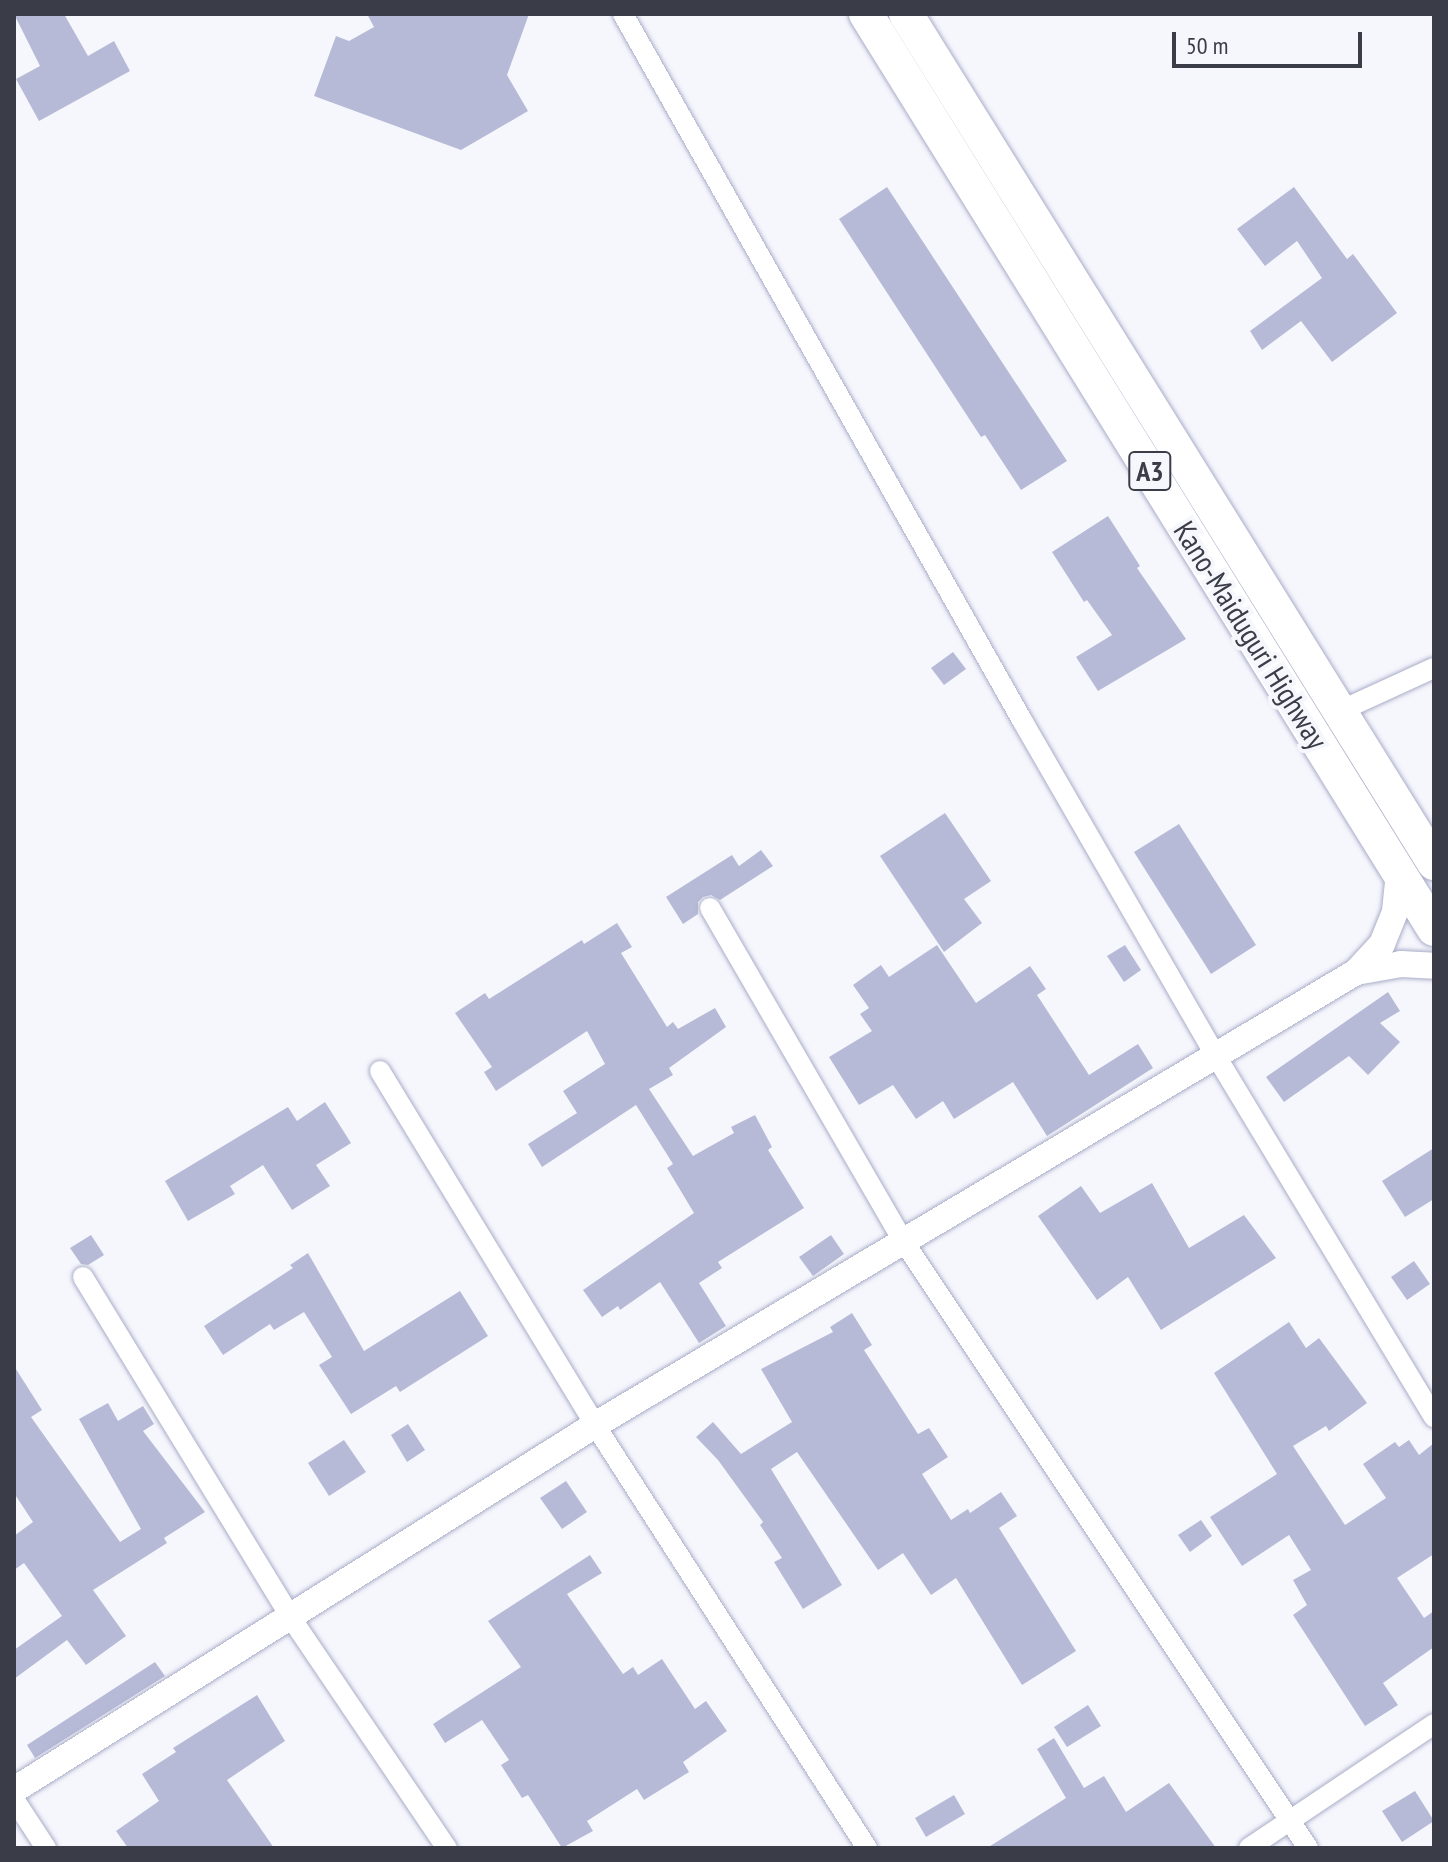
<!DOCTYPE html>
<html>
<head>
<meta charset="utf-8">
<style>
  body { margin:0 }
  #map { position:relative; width:1448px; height:1862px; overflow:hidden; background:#f6f7fd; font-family:"PT Sans Narrow",sans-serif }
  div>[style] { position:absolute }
  .building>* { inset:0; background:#b6bad6 }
  .roads { filter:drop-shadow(0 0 2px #a9adc8) drop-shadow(0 0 2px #a9adc8) }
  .minor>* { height:20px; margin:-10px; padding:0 10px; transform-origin:10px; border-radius:10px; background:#fff }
  .tertiary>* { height:26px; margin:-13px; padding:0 13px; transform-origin:13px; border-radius:13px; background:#fff }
  .trunk>* { height:34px; margin:-17px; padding:0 17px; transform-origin:17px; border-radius:17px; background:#fff }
  span { translate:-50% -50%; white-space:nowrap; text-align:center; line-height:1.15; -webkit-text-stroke:8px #f6f7fd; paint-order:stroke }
  .shield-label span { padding:2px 6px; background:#f6f7fd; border:2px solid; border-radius:6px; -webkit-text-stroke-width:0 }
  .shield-label { font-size:28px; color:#3a3c47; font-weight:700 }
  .street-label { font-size:30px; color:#3a3c47 }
  .frame { position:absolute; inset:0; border:16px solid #3a3c47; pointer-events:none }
  .scale { position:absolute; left:1172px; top:32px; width:190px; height:36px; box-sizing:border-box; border:4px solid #3a3c47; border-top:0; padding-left:10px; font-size:24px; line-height:28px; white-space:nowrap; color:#3a3c47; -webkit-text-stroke:6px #f6f7fd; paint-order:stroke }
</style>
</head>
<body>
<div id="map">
  <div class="building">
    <i style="clip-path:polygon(14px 14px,64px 14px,88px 56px,114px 41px,130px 71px,39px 121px,16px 79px,40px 66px)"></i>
    <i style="clip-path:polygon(367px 14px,529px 14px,507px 75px,528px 111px,461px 150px,314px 96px,336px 36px,349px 41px,374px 27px)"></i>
    <i style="clip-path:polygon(887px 187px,1067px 461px,1021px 490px,985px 435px,981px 437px,839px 219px)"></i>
    <i style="clip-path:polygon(1294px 187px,1347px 259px,1353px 254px,1397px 313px,1332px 362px,1301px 321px,1262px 350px,1250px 331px,1322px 278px,1297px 241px,1265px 266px,1237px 229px)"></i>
    <i style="clip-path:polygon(1108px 516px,1140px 566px,1137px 568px,1186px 639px,1098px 691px,1076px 657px,1112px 635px,1087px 600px,1084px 602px,1052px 552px)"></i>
    <i style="clip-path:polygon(953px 652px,966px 669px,944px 685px,931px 668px)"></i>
    <i style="clip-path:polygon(945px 813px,991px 881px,964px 899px,982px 923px,944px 952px,880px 856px)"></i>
    <i style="clip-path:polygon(1179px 824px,1256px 945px,1211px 974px,1134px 852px)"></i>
    <i style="clip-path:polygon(761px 850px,773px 866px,720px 900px,711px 895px,703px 897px,698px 902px,698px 914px,683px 924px,666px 897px,732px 855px,739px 866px)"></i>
    <i style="clip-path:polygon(617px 923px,632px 947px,621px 953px,667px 1027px,673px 1022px,678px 1029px,715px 1008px,726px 1027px,669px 1068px,673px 1075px,649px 1089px,693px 1156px,734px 1133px,731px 1127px,755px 1115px,772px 1147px,768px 1150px,804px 1208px,718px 1262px,722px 1268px,699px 1283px,726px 1326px,699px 1343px,660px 1282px,620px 1310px,618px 1306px,602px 1317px,583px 1290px,694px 1213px,667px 1168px,673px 1164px,636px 1105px,542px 1167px,528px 1144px,577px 1113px,563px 1091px,605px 1064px,587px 1031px,496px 1091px,484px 1072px,492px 1067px,455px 1013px,485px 993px,489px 999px,582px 940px,584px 944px)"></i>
    <i style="clip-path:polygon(937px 945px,976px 1003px,1030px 966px,1046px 989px,1037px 995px,1089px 1075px,1138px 1044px,1153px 1068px,1047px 1136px,1013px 1082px,954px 1119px,943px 1101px,916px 1119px,893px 1085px,859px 1105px,829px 1057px,872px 1031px,860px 1014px,869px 1008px,853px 985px,881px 965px,889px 977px)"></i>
    <i style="clip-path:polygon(1125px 945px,1141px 970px,1124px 982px,1107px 956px)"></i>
    <i style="clip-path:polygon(1388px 992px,1400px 1011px,1380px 1023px,1400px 1042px,1368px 1075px,1349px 1056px,1284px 1102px,1266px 1077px)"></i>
    <i style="clip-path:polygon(325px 1102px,351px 1143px,316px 1165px,330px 1186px,292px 1210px,263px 1165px,230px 1186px,235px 1194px,188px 1221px,165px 1181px,288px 1107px,297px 1121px)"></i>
    <i style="clip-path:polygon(1434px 1148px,1434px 1199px,1405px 1217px,1382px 1181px)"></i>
    <i style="clip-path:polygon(1152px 1183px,1189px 1248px,1244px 1215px,1276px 1258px,1161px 1330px,1128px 1277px,1097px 1300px,1038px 1216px,1081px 1186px,1100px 1213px)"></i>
    <i style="clip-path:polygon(91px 1235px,104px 1255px,88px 1265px,81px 1264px,70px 1248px)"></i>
    <i style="clip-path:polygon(831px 1235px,844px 1254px,813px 1276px,799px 1257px)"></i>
    <i style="clip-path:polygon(308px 1253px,364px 1351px,460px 1291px,488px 1336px,400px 1392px,396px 1386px,351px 1414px,319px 1365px,332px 1357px,304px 1312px,274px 1330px,270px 1324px,223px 1355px,204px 1326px,293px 1268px,290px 1265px)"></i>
    <i style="clip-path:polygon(1414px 1261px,1430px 1284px,1407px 1300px,1391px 1277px)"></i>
    <i style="clip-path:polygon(852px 1313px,872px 1345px,864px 1350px,918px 1434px,929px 1428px,948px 1457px,922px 1474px,951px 1520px,968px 1509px,970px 1513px,1001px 1492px,1017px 1516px,999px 1528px,1076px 1651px,1022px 1685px,956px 1578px,931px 1595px,903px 1553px,878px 1570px,797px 1452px,771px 1469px,842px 1585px,803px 1609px,774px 1562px,782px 1558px,760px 1525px,763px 1522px,718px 1460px,696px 1437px,713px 1422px,741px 1454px,792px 1422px,761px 1369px,833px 1332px,830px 1327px)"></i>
    <i style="clip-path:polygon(1289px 1322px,1306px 1348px,1319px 1338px,1367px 1403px,1329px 1431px,1326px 1426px,1293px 1446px,1345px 1525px,1386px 1498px,1363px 1464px,1395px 1442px,1399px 1447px,1409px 1440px,1419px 1455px,1434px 1443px,1434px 1554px,1397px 1578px,1424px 1618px,1434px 1611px,1434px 1647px,1383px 1683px,1398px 1705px,1365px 1726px,1293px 1615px,1307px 1605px,1293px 1580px,1311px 1570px,1289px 1535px,1242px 1566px,1210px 1517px,1277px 1474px,1214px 1373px)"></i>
    <i style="clip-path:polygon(14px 1366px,42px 1410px,31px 1417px,120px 1542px,141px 1529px,79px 1419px,108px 1403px,118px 1421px,143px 1406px,154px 1424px,143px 1431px,205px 1512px,164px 1538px,167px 1543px,93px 1590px,126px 1636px,86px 1665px,67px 1640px,14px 1679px,14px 1650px,62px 1616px,24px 1563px,14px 1570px,14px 1536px,33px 1522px,14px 1493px)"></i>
    <i style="clip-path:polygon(408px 1424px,425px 1450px,407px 1462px,391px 1435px)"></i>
    <i style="clip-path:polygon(344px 1440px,366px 1472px,329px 1496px,308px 1463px)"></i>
    <i style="clip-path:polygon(566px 1481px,587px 1512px,562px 1529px,540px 1498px)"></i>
    <i style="clip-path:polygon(1201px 1520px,1212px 1536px,1190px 1552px,1178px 1535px)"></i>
    <i style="clip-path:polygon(590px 1555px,602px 1573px,567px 1594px,623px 1674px,633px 1667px,638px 1675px,662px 1659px,695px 1709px,706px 1701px,727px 1731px,683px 1762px,689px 1772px,644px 1800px,637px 1789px,587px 1821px,593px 1831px,562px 1848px,528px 1795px,522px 1798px,501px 1765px,509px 1760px,482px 1720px,445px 1743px,433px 1724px,521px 1667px,488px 1621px)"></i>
    <i style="clip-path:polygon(155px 1662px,165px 1676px,35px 1758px,27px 1745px)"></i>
    <i style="clip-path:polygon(257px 1695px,285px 1741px,227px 1780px,274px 1848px,128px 1848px,116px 1831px,159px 1801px,142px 1774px,176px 1752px,173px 1748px)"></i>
    <i style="clip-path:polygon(1088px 1705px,1101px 1726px,1067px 1747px,1054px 1727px)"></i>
    <i style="clip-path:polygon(1054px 1738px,1084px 1788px,1104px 1776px,1126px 1812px,1169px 1783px,1216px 1848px,987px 1848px,1066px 1798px,1037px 1749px)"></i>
    <i style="clip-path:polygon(1415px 1791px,1434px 1821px,1402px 1842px,1382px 1811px)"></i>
    <i style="clip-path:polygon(954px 1795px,965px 1814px,926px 1837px,915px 1818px)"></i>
  </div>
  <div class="roads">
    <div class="minor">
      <i style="left:623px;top:14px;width:813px;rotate:60.53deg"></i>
      <i style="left:1023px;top:722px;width:386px;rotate:60deg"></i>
      <i style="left:1216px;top:1056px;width:422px;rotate:58.9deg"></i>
      <i style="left:1340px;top:711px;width:103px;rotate:-24.6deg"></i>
      <i style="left:710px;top:908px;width:386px;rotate:59.9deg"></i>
      <i style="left:904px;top:1242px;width:728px;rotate:56.31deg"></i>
      <i style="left:380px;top:1071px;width:414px;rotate:58.7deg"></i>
      <i style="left:595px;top:1425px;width:503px;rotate:57.26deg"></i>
      <i style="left:83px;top:1277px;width:396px;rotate:58.6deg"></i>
      <i style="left:289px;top:1615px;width:282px;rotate:55.9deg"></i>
      <i style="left:14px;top:1799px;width:59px;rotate:56.9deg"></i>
      <i style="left:1249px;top:1848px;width:223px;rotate:-33.8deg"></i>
    </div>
    <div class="tertiary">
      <i style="left:1356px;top:972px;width:46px;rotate:-10.1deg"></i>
      <i style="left:1401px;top:964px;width:33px;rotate:3deg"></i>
      <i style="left:14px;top:1790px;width:686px;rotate:-32.14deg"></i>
      <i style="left:595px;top:1425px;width:886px;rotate:-30.76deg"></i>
      <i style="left:1356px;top:972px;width:38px;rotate:-47deg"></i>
      <i style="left:1382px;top:944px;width:35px;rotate:-68deg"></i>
      <i style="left:1395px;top:911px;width:39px;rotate:-84deg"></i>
    </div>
    <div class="trunk">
      <i style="left:866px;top:14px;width:1077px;rotate:58.17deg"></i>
      <i style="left:906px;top:14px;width:1000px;rotate:58.12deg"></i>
    </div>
  </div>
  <div class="shield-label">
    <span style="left:1150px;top:471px">A3</span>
  </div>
  <div class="street-label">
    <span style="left:1251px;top:635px;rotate:58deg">Kano-Maiduguri Highway</span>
  </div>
  <div class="frame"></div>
  <div class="scale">50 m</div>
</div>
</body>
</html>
